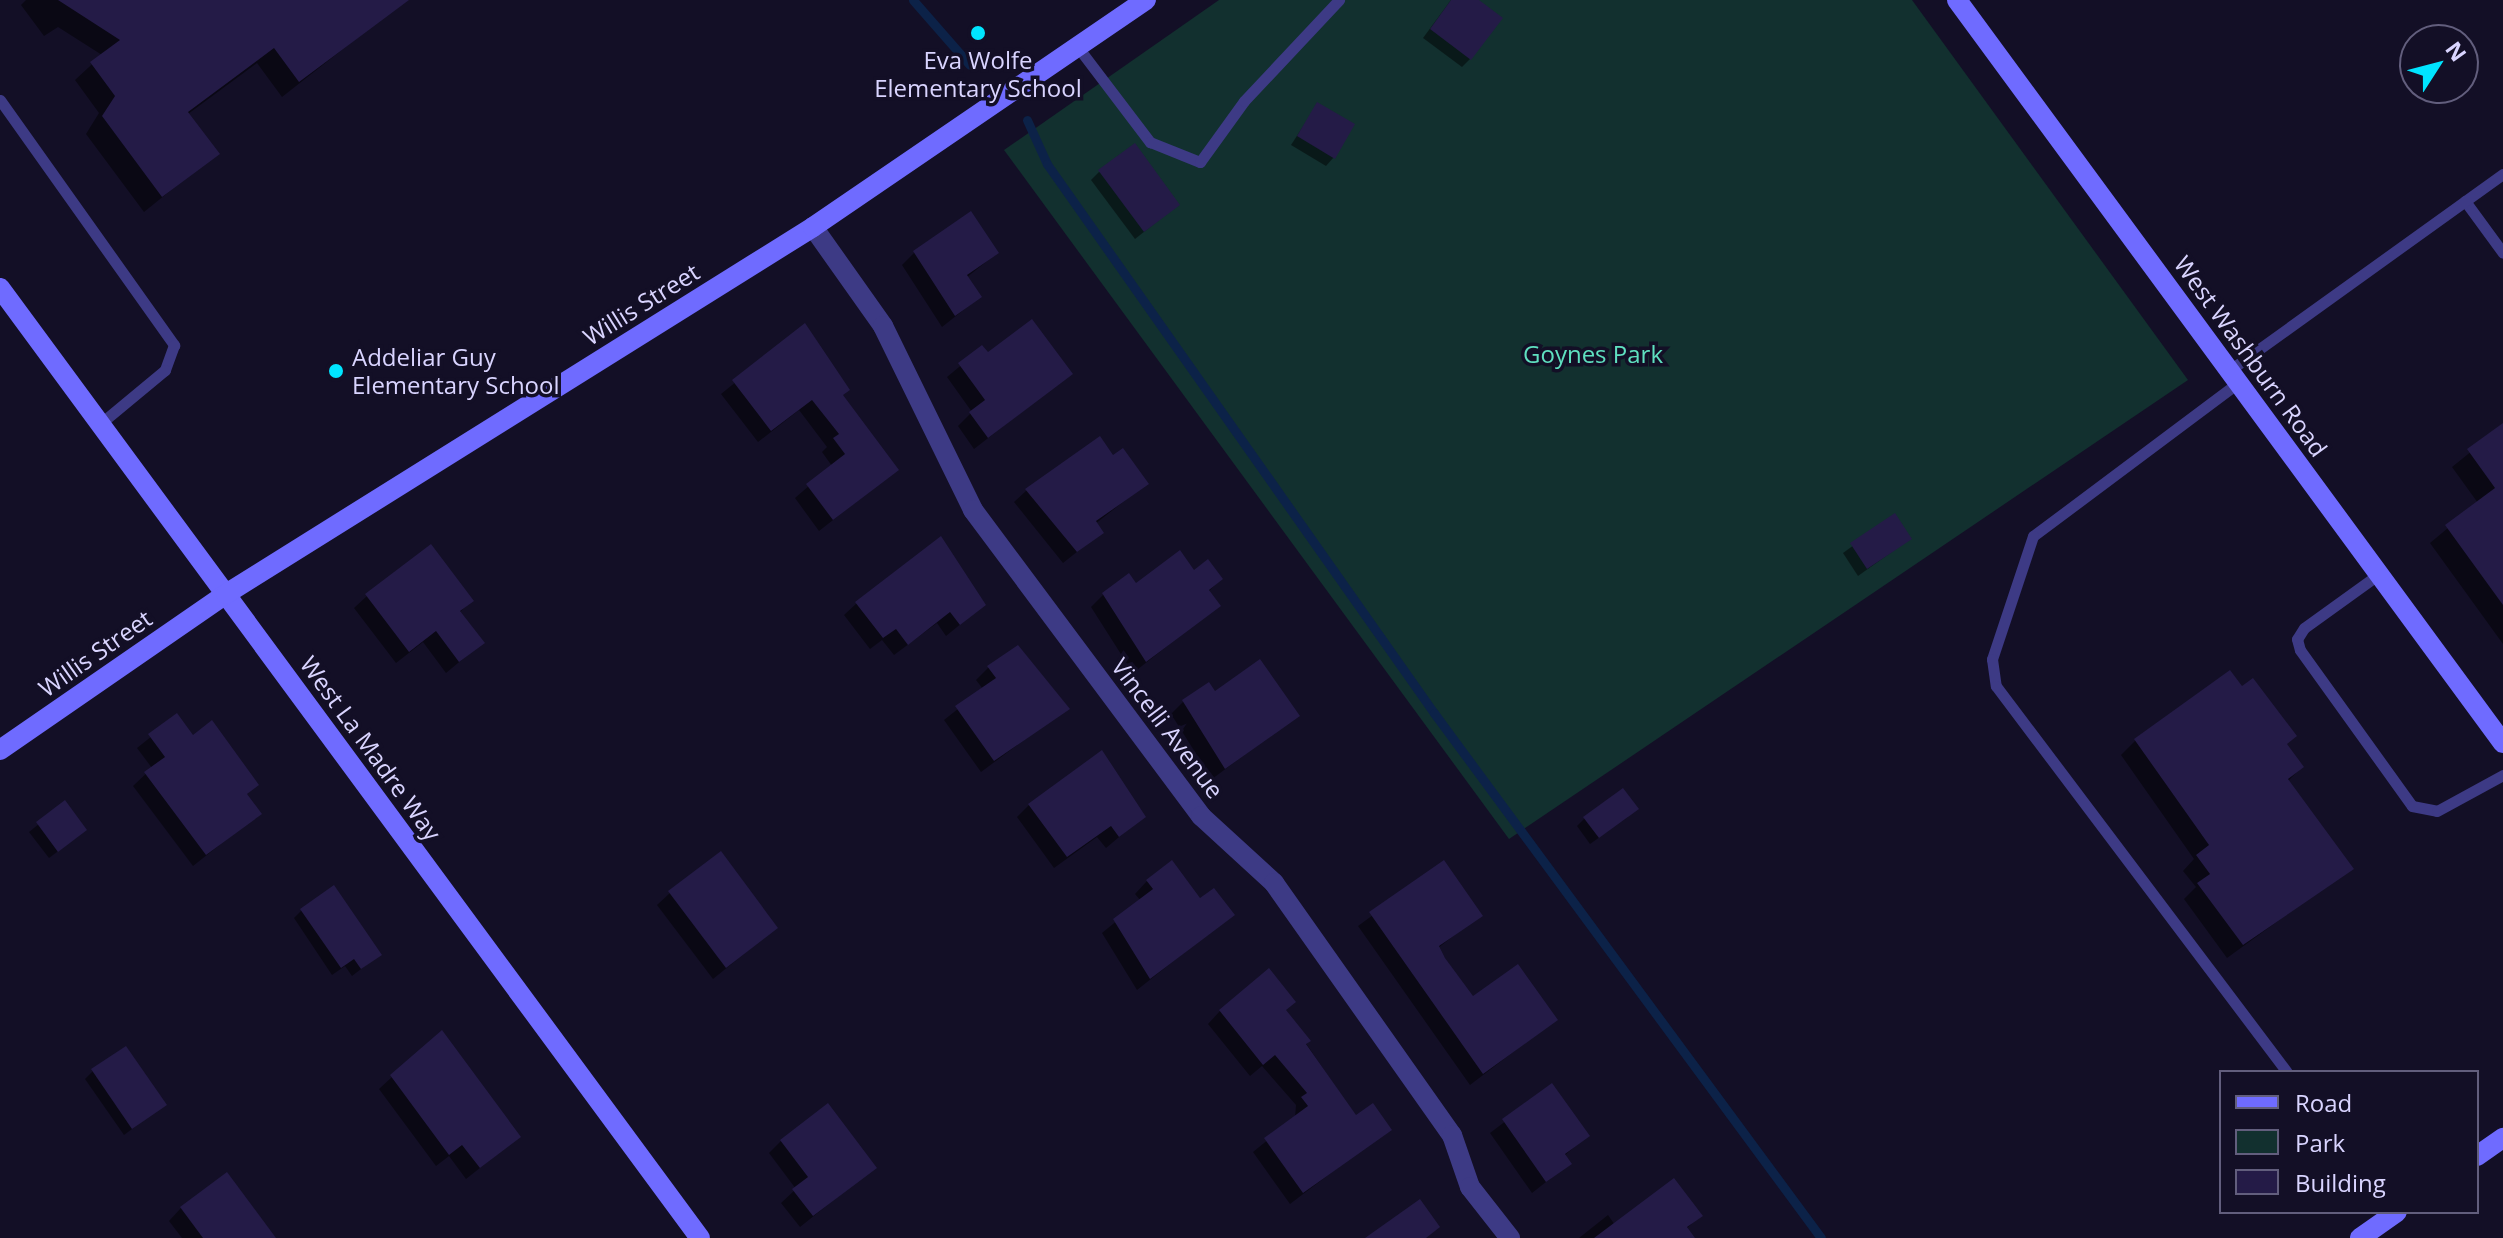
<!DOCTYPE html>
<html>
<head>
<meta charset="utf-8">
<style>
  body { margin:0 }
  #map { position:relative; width:2503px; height:1238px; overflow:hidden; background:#130f26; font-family:"Open Sans",sans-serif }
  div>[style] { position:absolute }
  .green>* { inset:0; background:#12302f }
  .shadow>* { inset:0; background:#0007 }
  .stream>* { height:9px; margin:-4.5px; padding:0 4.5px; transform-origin:4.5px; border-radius:4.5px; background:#0c2248 }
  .building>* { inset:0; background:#241b47 }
  .lane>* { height:11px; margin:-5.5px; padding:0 5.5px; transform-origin:5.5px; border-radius:5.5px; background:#3d3a85 }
  .street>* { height:20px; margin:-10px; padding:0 10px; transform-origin:10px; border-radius:10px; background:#3d3a85 }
  .secondary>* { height:20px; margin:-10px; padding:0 10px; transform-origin:10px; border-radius:10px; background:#6f6bff }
  .dots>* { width:22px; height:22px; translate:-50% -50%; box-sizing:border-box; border:4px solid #130f26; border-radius:50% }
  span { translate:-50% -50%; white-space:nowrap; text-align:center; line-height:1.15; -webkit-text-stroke:7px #130f26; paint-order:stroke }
  .poi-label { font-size:24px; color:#d9d4ff }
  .left { translate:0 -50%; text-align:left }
  .street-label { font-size:24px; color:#d9d4ff }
  .park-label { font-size:24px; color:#5fe0c0 }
  .legend { position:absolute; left:2219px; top:1070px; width:260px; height:144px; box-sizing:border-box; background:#130f26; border:2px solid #625e7d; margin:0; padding:10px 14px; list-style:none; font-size:24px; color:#d9d4ff }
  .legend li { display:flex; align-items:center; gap:16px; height:40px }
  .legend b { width:40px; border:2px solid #625e7d }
  .north { position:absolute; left:2399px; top:24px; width:80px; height:80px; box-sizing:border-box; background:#130f26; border:2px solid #625e7d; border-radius:50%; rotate:54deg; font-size:22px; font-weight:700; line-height:32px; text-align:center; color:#d9d4ff }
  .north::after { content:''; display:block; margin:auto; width:28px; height:36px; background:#00e5ff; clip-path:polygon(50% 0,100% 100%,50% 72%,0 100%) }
</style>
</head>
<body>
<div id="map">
  <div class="green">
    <i style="clip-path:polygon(1219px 0,1912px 0,2188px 380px,1509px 839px,1004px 150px)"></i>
  </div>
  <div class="shadow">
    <i style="clip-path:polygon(26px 0,401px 0,403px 2px,282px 97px,257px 63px,188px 114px,217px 153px,144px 212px,86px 134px,99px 113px,75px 80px,102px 55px,58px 27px,44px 36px,21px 5px)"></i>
    <i style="clip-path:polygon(1451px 0,1476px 0,1470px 59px,1462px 67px,1423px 38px)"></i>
    <i style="clip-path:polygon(1317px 105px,1334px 157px,1326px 166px,1291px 145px)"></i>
    <i style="clip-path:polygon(1099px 172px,1178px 205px,1135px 239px,1091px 180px)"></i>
    <i style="clip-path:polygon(914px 253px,997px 253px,966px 278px,980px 297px,942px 327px,902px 265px)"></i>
    <i style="clip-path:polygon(805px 326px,848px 390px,841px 396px,897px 470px,819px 531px,795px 498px,832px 466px,822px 452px,827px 447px,799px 410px,758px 442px,721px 394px)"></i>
    <i style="clip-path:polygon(982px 348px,987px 355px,1071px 374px,974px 449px,958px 426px,972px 412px,947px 377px)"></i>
    <i style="clip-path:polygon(2503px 426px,2503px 644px,2430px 543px,2478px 503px,2452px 467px)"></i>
    <i style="clip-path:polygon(1113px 458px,1146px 484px,1095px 524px,1102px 532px,1063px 563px,1014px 502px,1027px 490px)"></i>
    <i style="clip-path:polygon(1894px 516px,1910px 539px,1858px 576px,1843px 553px)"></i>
    <i style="clip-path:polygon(1193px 572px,1221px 579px,1208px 592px,1218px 606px,1133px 673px,1091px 607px,1103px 595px)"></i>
    <i style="clip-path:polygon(367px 596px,471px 601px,459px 613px,482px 643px,446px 673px,423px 642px,396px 663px,354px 608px)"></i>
    <i style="clip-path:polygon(857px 603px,984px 605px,946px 636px,937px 623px,894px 655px,882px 640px,870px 649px,844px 615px)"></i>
    <i style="clip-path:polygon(989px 667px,1067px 708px,981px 772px,944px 720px,983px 689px,976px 680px)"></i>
    <i style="clip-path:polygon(1215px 694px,1298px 715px,1212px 779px,1171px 714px,1183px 702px)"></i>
    <i style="clip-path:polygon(177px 716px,192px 738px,257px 784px,246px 795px,259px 814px,193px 866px,133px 786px,152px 768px,137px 748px)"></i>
    <i style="clip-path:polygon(2135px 741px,2302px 767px,2287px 782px,2351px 868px,2227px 958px,2184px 899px,2196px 887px,2183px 871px,2194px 859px,2121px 755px)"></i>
    <i style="clip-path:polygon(65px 803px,77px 837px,49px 858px,29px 832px)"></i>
    <i style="clip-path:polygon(1029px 805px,1143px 817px,1106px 848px,1097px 837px,1054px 868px,1017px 817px)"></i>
    <i style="clip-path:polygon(1628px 817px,1590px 844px,1577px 826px,1585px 818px)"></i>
    <i style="clip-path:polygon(1444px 863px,1480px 915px,1438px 948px,1473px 999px,1555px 1020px,1470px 1085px,1358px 926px)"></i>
    <i style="clip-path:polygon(1147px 881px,1232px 915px,1137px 990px,1102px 933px,1141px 901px,1135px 894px)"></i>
    <i style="clip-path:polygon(670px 893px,776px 928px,713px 979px,657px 905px)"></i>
    <i style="clip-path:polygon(302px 910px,379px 955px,352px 976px,345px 966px,332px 975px,294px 918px)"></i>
    <i style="clip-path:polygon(1220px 1011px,1284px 1011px,1356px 1117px,1389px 1129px,1290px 1204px,1253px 1152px,1295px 1118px,1296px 1105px,1262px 1066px,1250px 1076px,1208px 1024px)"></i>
    <i style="clip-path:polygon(93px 1071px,164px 1105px,124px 1135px,85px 1079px)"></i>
    <i style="clip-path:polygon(392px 1077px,519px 1137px,466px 1179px,449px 1156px,436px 1166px,379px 1089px)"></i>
    <i style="clip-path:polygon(1552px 1086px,1587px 1136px,1564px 1156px,1569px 1164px,1532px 1193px,1490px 1133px)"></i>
    <i style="clip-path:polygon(781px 1141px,874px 1168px,800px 1227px,781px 1203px,796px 1189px,769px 1153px)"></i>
    <i style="clip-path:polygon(181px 1208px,268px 1238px,182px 1238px,169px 1221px)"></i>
    <i style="clip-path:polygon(1608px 1215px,1615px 1225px,1700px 1216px,1686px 1229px,1693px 1238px,1579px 1238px)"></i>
  </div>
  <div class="stream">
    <i style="left:913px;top:0;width:86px;rotate:48.8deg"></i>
    <i style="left:1027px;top:120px;width:48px;rotate:65.6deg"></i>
    <i style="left:1047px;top:164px;width:672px;rotate:54.82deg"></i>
    <i style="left:1434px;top:713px;width:652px;rotate:53.6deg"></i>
  </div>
  <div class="building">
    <i style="clip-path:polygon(58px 0,409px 0,299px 82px,274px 48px,188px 112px,220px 154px,162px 197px,102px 116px,115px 96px,90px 62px,120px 40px)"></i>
    <i style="clip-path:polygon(1451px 0,1479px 0,1503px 18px,1471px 60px,1430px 29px)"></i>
    <i style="clip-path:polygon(1317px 102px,1355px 124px,1335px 159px,1297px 136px)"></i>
    <i style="clip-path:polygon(1135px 143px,1180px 205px,1144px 232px,1098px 170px)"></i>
    <i style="clip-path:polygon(971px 211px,999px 253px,967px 275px,982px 297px,955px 316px,913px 251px)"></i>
    <i style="clip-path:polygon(1032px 319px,1073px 374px,988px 438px,969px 412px,985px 400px,958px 363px,982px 345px,988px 352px)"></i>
    <i style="clip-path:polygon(805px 323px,850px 390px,843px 395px,899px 470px,833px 520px,806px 484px,845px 454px,833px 438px,839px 434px,812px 400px,771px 431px,732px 380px)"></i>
    <i style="clip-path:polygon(2503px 423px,2503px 605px,2445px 525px,2495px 488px,2467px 449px)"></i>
    <i style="clip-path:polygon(1100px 436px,1113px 455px,1123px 448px,1149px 484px,1096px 521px,1104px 533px,1077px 552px,1025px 489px)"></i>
    <i style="clip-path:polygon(1895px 513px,1912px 539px,1867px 569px,1850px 543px)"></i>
    <i style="clip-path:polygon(941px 536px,986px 605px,960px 625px,950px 612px,908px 645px,896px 629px,883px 638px,855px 602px)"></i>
    <i style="clip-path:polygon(431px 544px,474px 601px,460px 611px,485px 643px,459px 662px,436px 631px,409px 652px,365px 594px)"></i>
    <i style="clip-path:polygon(1180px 550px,1194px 570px,1208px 559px,1223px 579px,1209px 590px,1221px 606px,1146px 662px,1102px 593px,1129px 573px,1136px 583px)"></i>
    <i style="clip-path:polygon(1018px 645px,1070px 709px,994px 761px,955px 706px,996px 678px,987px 666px)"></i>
    <i style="clip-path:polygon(1260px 659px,1300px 716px,1225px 769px,1182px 700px,1209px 682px,1215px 691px)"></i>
    <i style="clip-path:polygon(2230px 670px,2242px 686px,2253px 678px,2297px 736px,2287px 744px,2304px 767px,2288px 779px,2354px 869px,2243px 945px,2197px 883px,2210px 874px,2196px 855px,2209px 845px,2134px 739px)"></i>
    <i style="clip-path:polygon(177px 713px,193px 735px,212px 720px,259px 785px,247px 794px,262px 814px,206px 855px,144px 772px,165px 757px,148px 734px)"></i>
    <i style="clip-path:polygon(1102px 750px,1146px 817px,1119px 837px,1111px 826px,1067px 857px,1028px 804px)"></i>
    <i style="clip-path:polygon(1623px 788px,1639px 809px,1599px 838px,1583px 817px)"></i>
    <i style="clip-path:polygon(65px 800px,87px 830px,58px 852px,36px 822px)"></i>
    <i style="clip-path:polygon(721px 851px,778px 928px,726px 968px,668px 891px)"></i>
    <i style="clip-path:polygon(1172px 860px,1200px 898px,1214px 888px,1235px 915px,1150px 979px,1113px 919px,1153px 889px,1146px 880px)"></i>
    <i style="clip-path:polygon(1444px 860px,1483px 916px,1439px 946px,1445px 958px,1473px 996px,1518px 964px,1558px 1020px,1483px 1074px,1369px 912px)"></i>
    <i style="clip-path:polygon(334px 885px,382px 955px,361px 969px,354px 959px,341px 968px,300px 909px)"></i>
    <i style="clip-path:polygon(1269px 968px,1296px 1002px,1286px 1010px,1311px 1041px,1306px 1044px,1356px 1115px,1373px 1103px,1392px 1130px,1303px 1193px,1264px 1138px,1308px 1106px,1301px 1097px,1307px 1093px,1275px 1055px,1263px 1065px,1219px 1010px)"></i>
    <i style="clip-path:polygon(442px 1030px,521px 1137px,480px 1168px,462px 1145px,449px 1155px,390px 1075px)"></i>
    <i style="clip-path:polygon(126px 1046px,167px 1105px,132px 1129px,91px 1069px)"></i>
    <i style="clip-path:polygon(1552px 1083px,1590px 1136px,1565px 1154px,1572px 1164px,1546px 1182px,1502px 1119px)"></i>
    <i style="clip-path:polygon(828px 1103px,877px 1168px,813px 1216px,792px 1189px,808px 1177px,780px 1140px)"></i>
    <i style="clip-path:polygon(227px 1172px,276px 1238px,203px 1238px,180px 1207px)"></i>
    <i style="clip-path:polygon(1674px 1178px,1703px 1216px,1687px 1227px,1695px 1238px,1594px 1238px)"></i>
    <i style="clip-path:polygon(1420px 1199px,1440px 1227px,1426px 1238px,1365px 1238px)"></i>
  </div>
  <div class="lane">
    <i style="left:1077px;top:46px;width:121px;rotate:52.8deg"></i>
    <i style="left:1150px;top:142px;width:54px;rotate:21.8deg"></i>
    <i style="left:1200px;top:162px;width:75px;rotate:-54.2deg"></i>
    <i style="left:1244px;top:101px;width:139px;rotate:-46.8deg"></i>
    <i style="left:0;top:100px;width:301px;rotate:54.6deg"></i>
    <i style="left:174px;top:345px;width:27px;rotate:110deg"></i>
    <i style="left:165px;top:370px;width:85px;rotate:140.3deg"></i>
    <i style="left:2465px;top:201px;width:64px;rotate:53.8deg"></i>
    <i style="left:2230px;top:370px;width:336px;rotate:-35.7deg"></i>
    <i style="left:2239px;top:382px;width:257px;rotate:143.2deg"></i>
    <i style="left:2033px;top:536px;width:130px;rotate:108.4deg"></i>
    <i style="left:1992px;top:659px;width:27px;rotate:82deg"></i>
    <i style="left:1996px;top:686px;width:483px;rotate:53deg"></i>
    <i style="left:2379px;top:574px;width:92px;rotate:144.2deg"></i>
    <i style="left:2304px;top:628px;width:13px;rotate:122deg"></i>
    <i style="left:2297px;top:639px;width:11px;rotate:75deg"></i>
    <i style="left:2300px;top:650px;width:192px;rotate:54.3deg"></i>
    <i style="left:2412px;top:806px;width:25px;rotate:11deg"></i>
    <i style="left:2437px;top:811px;width:75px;rotate:-28.6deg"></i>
  </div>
  <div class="street">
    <i style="left:813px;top:227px;width:121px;rotate:54.7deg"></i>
    <i style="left:883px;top:326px;width:205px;rotate:63.9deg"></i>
    <i style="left:973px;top:510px;width:382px;rotate:53.3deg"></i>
    <i style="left:1201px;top:816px;width:99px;rotate:42.5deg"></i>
    <i style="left:1274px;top:883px;width:309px;rotate:54.8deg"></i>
    <i style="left:1452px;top:1135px;width:55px;rotate:70.9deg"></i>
    <i style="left:1470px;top:1187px;width:65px;rotate:51.9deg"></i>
  </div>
  <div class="secondary">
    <i style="left:1957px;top:0;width:922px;rotate:53.69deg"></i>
    <i style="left:0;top:288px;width:1180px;rotate:53.62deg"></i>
    <i style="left:0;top:750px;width:275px;rotate:-34.6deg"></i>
    <i style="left:226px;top:594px;width:692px;rotate:-32.01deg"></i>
    <i style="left:813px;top:227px;width:403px;rotate:-34.3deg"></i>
    <i style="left:2477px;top:1156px;width:32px;rotate:-35deg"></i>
    <i style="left:2360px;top:1238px;width:45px;rotate:-35.1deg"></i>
  </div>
  <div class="dots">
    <i style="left:978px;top:33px;background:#00e5ff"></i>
    <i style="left:336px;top:371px;background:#00e5ff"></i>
  </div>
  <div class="poi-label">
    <span style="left:978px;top:74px">Eva Wolfe<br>Elementary School</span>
    <span class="left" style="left:352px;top:371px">Addeliar Guy<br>Elementary School</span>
  </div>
  <div class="street-label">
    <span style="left:641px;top:304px;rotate:-32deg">Willis Street</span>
    <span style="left:2251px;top:356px;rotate:54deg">West Washburn Road</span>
    <span style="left:95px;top:653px;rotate:-35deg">Willis Street</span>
    <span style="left:1168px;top:728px;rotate:53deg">Vincelli Avenue</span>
    <span style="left:371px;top:748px;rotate:54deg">West La Madre Way</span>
  </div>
  <div class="park-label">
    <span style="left:1593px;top:354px">Goynes Park</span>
  </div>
  <ul class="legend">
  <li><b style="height:10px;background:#6f6bff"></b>Road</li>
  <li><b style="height:22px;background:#12302f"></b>Park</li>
  <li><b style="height:22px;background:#241b47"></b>Building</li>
  </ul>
  <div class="north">N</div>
</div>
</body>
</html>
